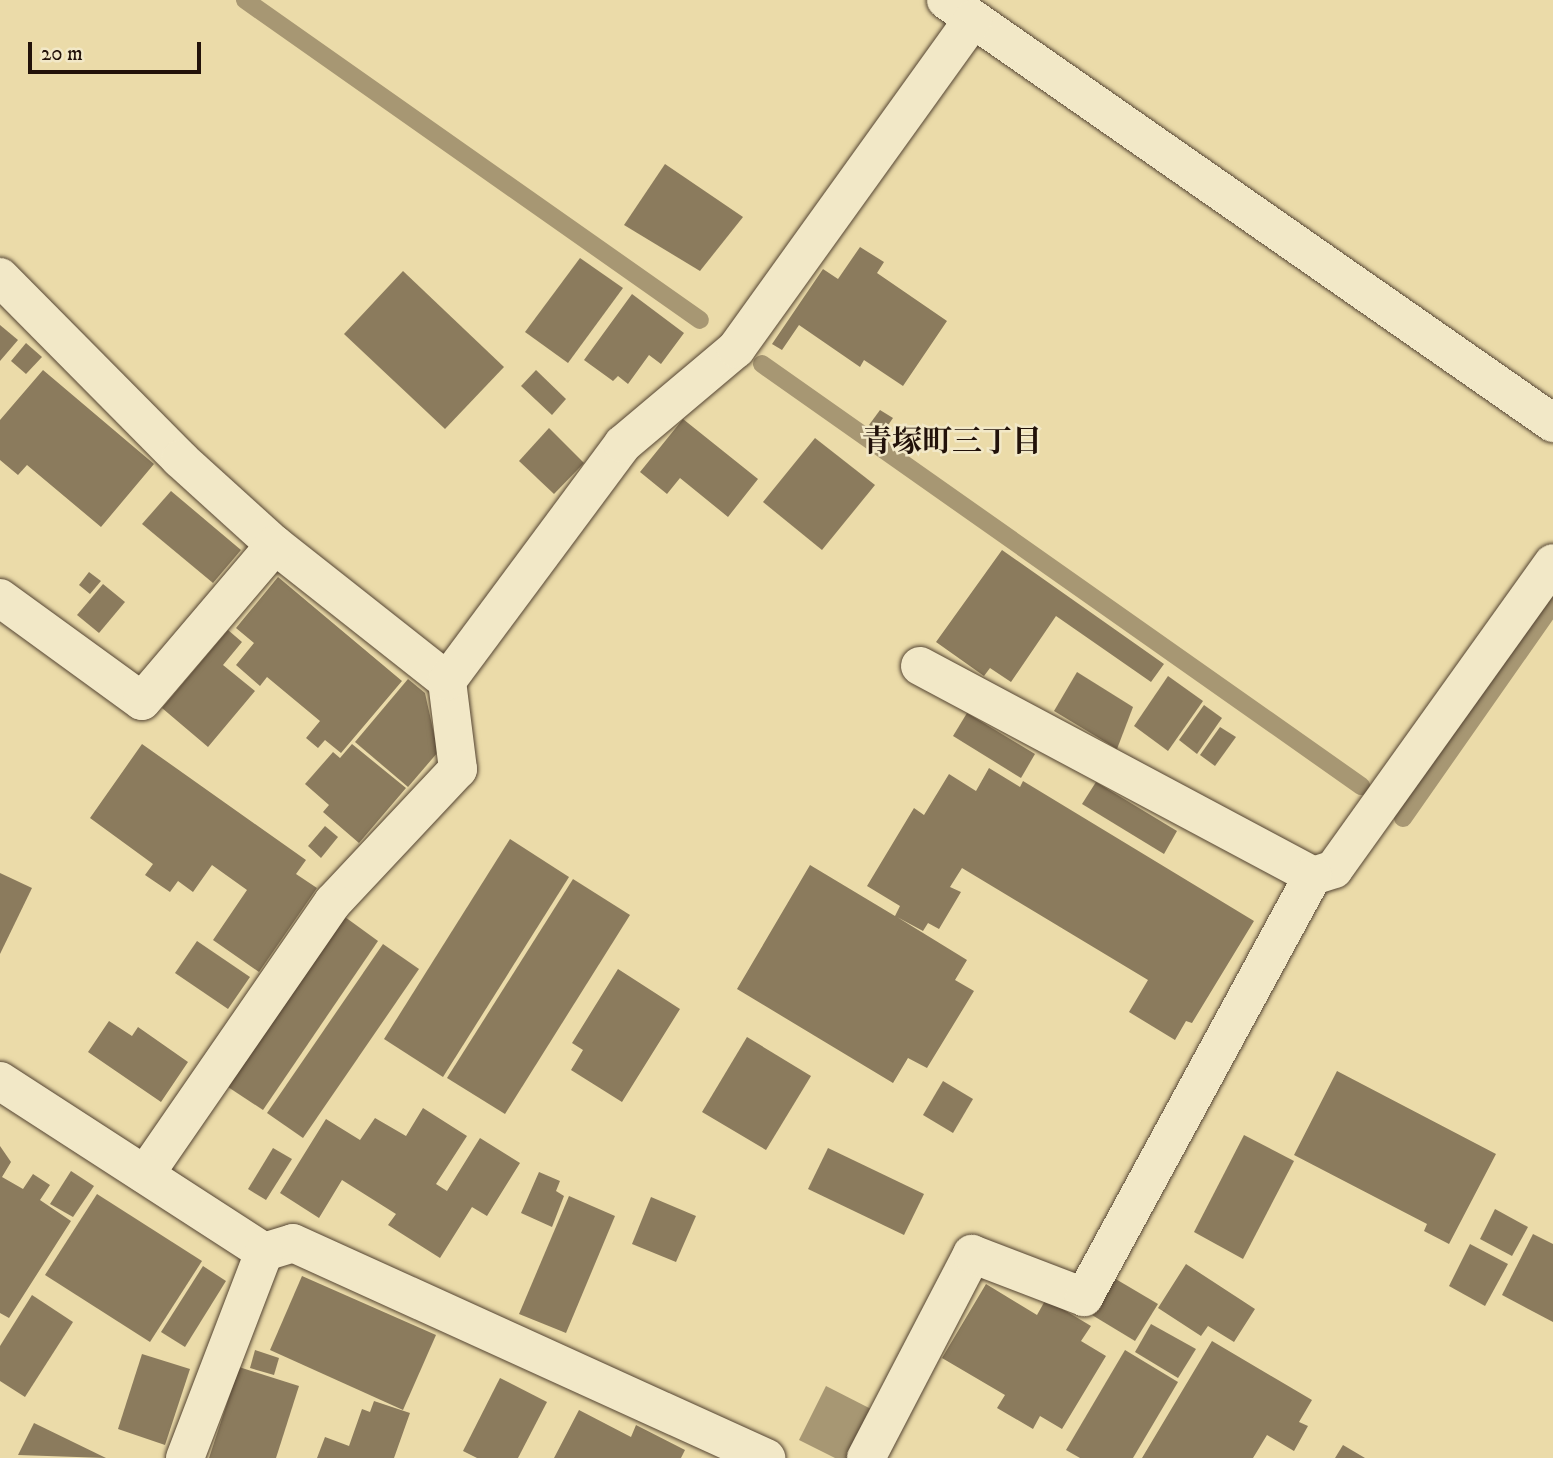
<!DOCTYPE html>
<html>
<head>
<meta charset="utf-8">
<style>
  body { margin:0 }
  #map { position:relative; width:1553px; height:1458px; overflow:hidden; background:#ebdba9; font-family:"IM FELL DW Pica","Noto Serif JP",serif }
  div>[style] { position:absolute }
  .water>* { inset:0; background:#a79773 }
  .stream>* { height:18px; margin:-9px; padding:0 9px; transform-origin:9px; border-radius:9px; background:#a79773 }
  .building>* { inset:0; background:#8b7b5d }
  .roads { filter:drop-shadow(0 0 2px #544432) drop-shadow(0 0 2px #544432) }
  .minor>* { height:38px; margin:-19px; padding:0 19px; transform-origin:19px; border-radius:19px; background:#f2e8c7 }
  span { translate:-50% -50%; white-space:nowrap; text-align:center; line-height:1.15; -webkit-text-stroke:5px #f2e8c7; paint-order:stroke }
  .neighbourhood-label { font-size:30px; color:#22120a; font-weight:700 }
  .scale { position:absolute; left:28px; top:42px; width:173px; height:32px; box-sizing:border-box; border:4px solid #22120a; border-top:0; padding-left:9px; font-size:21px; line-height:24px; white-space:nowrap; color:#22120a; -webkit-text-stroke:5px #f2e8c7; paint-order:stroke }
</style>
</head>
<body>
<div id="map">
  <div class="water">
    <i style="clip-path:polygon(826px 1386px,873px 1410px,850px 1458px,835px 1458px,799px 1440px)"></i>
  </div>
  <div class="stream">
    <i style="left:245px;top:0;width:556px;rotate:35.12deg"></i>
    <i style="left:762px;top:364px;width:733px;rotate:35.16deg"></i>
    <i style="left:1403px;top:818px;width:261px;rotate:-55deg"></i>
  </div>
  <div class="building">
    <i style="clip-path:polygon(665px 164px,743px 217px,700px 271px,624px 225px)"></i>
    <i style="clip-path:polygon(860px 247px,884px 262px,877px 273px,947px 321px,903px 386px,864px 360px,860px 367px,799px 325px,782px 350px,772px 344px,823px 269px,838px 279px)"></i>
    <i style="clip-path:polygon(580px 258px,623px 288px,568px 363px,525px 332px)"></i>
    <i style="clip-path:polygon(403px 271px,504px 367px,445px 429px,344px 334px)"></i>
    <i style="clip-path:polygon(632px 294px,684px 333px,661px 364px,649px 355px,628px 384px,618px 376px,613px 381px,584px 360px)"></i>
    <i style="clip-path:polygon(0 325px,18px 340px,0 361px)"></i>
    <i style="clip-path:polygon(26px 343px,42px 357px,26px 374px,11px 361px)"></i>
    <i style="clip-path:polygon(43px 370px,154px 464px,101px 527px,27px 465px,18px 475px,0 460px,0 420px)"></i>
    <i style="clip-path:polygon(536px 370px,566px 399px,552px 415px,521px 386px)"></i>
    <i style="clip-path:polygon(880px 410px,893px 418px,882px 434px,869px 425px)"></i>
    <i style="clip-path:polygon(683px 419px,758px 479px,728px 517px,680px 478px,667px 494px,640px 472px)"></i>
    <i style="clip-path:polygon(549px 428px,584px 463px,554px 494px,519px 461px)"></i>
    <i style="clip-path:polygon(815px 438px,875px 485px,822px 550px,763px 502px)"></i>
    <i style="clip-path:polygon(171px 491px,241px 550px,213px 583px,142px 524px)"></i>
    <i style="clip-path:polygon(1002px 550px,1164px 664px,1151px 682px,1056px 616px,1011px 682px,990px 668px,984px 676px,936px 642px)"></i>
    <i style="clip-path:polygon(89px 572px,101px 581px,90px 594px,79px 585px)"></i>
    <i style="clip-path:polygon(278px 577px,402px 681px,341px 753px,325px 740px,318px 748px,306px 738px,320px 721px,267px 677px,260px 686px,236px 665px,254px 643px,236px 628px)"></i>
    <i style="clip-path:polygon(103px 584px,125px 602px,99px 633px,77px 615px)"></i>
    <i style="clip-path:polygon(228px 630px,242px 642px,223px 665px,255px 691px,208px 747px,162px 708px)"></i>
    <i style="clip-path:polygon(1077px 672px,1133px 707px,1117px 749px,1054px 711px)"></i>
    <i style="clip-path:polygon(1168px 676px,1203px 701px,1168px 751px,1134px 726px)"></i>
    <i style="clip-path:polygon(408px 679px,425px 693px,438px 752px,408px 787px,355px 742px)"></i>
    <i style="clip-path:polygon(1204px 705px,1222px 718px,1197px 754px,1179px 740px)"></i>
    <i style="clip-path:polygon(967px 713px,1035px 754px,1021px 778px,953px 736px)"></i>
    <i style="clip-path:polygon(1220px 727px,1236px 737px,1215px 766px,1200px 755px)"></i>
    <i style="clip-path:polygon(142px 744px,306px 860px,296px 874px,317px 888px,259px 972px,213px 940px,247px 890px,212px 865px,193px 892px,178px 881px,170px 892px,145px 875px,153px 864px,90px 818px)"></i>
    <i style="clip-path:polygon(352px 744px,406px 788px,359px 843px,323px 812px,329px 805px,305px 784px,333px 752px,340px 758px)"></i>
    <i style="clip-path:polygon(989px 768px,1020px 787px,1023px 781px,1254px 921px,1192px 1023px,1186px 1021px,1175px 1040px,1129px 1012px,1148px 980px,962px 868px,950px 887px,961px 892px,939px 929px,928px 923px,923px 931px,897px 917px,967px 960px,955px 980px,974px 991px,927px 1068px,908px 1058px,893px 1083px,737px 989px,810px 865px,895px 916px,900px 906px,867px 886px,914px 808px,924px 815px,949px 774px,976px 791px)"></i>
    <i style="clip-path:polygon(1096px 782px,1177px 831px,1164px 854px,1082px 804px)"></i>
    <i style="clip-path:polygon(325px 826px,338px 837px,321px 858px,308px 846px)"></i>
    <i style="clip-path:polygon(510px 839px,569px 877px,443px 1077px,384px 1039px)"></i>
    <i style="clip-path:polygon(0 873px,32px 888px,0 954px)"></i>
    <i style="clip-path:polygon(573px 879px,630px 915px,505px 1114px,447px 1078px)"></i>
    <i style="clip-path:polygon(345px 917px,378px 941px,263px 1110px,228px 1087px)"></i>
    <i style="clip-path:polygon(197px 941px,250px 977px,228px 1009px,175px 973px)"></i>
    <i style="clip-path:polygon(383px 944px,419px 969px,303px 1138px,267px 1113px)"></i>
    <i style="clip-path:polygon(618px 969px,680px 1009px,622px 1102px,571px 1070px,583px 1050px,572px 1043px)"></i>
    <i style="clip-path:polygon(109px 1021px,132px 1036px,138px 1027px,188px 1062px,161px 1102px,88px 1052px)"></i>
    <i style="clip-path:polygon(747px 1037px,811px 1076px,766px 1150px,702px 1112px)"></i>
    <i style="clip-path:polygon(1337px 1071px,1496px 1154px,1449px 1244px,1424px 1231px,1427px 1224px,1294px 1155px)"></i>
    <i style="clip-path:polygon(943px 1081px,973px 1099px,953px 1133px,923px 1115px)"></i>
    <i style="clip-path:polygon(423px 1108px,467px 1136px,436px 1184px,447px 1191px,480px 1138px,520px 1163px,487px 1216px,472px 1207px,440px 1258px,388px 1225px,396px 1214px,342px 1180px,319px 1218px,280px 1193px,326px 1119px,360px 1140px,375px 1118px,406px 1136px)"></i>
    <i style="clip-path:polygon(1244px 1135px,1294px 1161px,1243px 1259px,1194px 1232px)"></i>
    <i style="clip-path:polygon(0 1146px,11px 1162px,2px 1177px,23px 1189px,33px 1174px,50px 1185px,40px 1200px,71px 1221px,9px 1318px,0 1313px)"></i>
    <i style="clip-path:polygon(273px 1148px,292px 1159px,266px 1200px,248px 1189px)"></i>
    <i style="clip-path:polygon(828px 1148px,924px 1194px,904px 1235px,808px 1189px)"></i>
    <i style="clip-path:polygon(71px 1171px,94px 1186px,73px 1217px,50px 1204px)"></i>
    <i style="clip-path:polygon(539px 1172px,560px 1181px,556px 1191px,564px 1196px,552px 1227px,521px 1213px)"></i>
    <i style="clip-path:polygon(97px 1194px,202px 1261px,150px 1342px,45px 1275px)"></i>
    <i style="clip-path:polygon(569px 1196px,615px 1216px,566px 1333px,519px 1314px)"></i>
    <i style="clip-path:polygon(651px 1197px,696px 1216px,676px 1262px,632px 1244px)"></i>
    <i style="clip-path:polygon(1495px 1209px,1528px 1227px,1512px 1256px,1480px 1239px)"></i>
    <i style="clip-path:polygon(1533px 1234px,1553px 1244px,1553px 1322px,1502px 1295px)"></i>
    <i style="clip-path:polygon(1470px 1244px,1508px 1264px,1485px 1306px,1449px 1286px)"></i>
    <i style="clip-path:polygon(1186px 1264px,1255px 1309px,1234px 1342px,1208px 1326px,1201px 1336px,1158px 1308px)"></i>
    <i style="clip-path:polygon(203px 1266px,226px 1281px,185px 1347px,161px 1332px)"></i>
    <i style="clip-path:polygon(302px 1276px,436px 1335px,403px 1410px,270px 1350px)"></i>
    <i style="clip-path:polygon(1114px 1278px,1158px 1304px,1135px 1341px,1092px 1315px)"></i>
    <i style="clip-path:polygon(986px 1284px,1037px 1315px,1046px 1299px,1091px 1326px,1081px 1341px,1106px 1356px,1062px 1429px,1040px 1416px,1033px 1429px,997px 1408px,1005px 1395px,942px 1358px)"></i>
    <i style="clip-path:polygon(32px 1295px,73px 1322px,25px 1397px,0 1381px,0 1346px)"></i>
    <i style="clip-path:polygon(1151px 1324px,1196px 1349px,1178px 1378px,1135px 1352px)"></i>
    <i style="clip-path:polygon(1212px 1341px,1312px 1400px,1299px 1422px,1308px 1426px,1294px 1451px,1267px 1435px,1253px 1458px,1142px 1458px)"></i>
    <i style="clip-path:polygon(255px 1350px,279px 1358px,274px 1375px,250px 1368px)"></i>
    <i style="clip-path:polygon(1125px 1350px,1178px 1382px,1133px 1458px,1080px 1458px,1066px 1450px)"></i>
    <i style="clip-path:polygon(142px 1354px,190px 1369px,165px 1445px,118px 1429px)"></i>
    <i style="clip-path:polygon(239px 1367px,299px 1386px,276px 1458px,209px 1458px)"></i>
    <i style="clip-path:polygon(500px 1378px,547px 1402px,518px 1458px,477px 1458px,463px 1451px)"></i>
    <i style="clip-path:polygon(374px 1401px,410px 1413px,394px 1458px,317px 1458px,325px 1437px,349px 1446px,362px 1409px,370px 1412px)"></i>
    <i style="clip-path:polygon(579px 1410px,631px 1437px,636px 1425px,685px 1450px,681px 1458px,554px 1458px)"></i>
    <i style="clip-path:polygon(34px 1423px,106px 1458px,18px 1455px)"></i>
    <i style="clip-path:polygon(1343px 1445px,1365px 1458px,1335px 1458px)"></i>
  </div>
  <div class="roads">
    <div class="minor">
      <i style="left:946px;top:0;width:740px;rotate:34.87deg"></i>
      <i style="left:0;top:277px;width:256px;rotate:45.3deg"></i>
      <i style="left:180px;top:459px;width:128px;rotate:42.2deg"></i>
      <i style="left:275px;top:545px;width:219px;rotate:38.3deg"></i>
      <i style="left:447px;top:681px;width:89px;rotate:82.9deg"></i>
      <i style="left:458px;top:769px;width:183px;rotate:133.2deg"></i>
      <i style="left:333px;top:902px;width:331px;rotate:124.6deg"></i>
      <i style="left:0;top:598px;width:175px;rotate:36deg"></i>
      <i style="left:142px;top:701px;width:205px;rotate:-49.6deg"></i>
      <i style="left:920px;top:666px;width:446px;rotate:28.1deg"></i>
      <i style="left:1313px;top:876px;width:22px;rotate:-18deg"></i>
      <i style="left:1334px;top:869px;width:376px;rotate:-54.4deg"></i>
      <i style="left:447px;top:681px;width:295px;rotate:-53.4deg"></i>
      <i style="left:623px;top:444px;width:148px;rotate:-40.1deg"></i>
      <i style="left:736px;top:349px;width:406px;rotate:-54.3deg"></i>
      <i style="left:0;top:1081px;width:315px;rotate:32.9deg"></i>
      <i style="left:264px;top:1252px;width:30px;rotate:-17deg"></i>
      <i style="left:293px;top:1243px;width:520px;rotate:24.44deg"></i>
      <i style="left:185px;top:1458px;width:221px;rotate:-69deg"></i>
      <i style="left:866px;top:1458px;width:230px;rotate:-62.5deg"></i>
      <i style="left:972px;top:1254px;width:120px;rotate:21deg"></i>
      <i style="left:1084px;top:1297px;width:479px;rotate:-61.5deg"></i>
    </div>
  </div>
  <div class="neighbourhood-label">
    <span style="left:952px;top:443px">青塚町三丁目</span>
  </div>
  <div class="scale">20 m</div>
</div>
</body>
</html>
